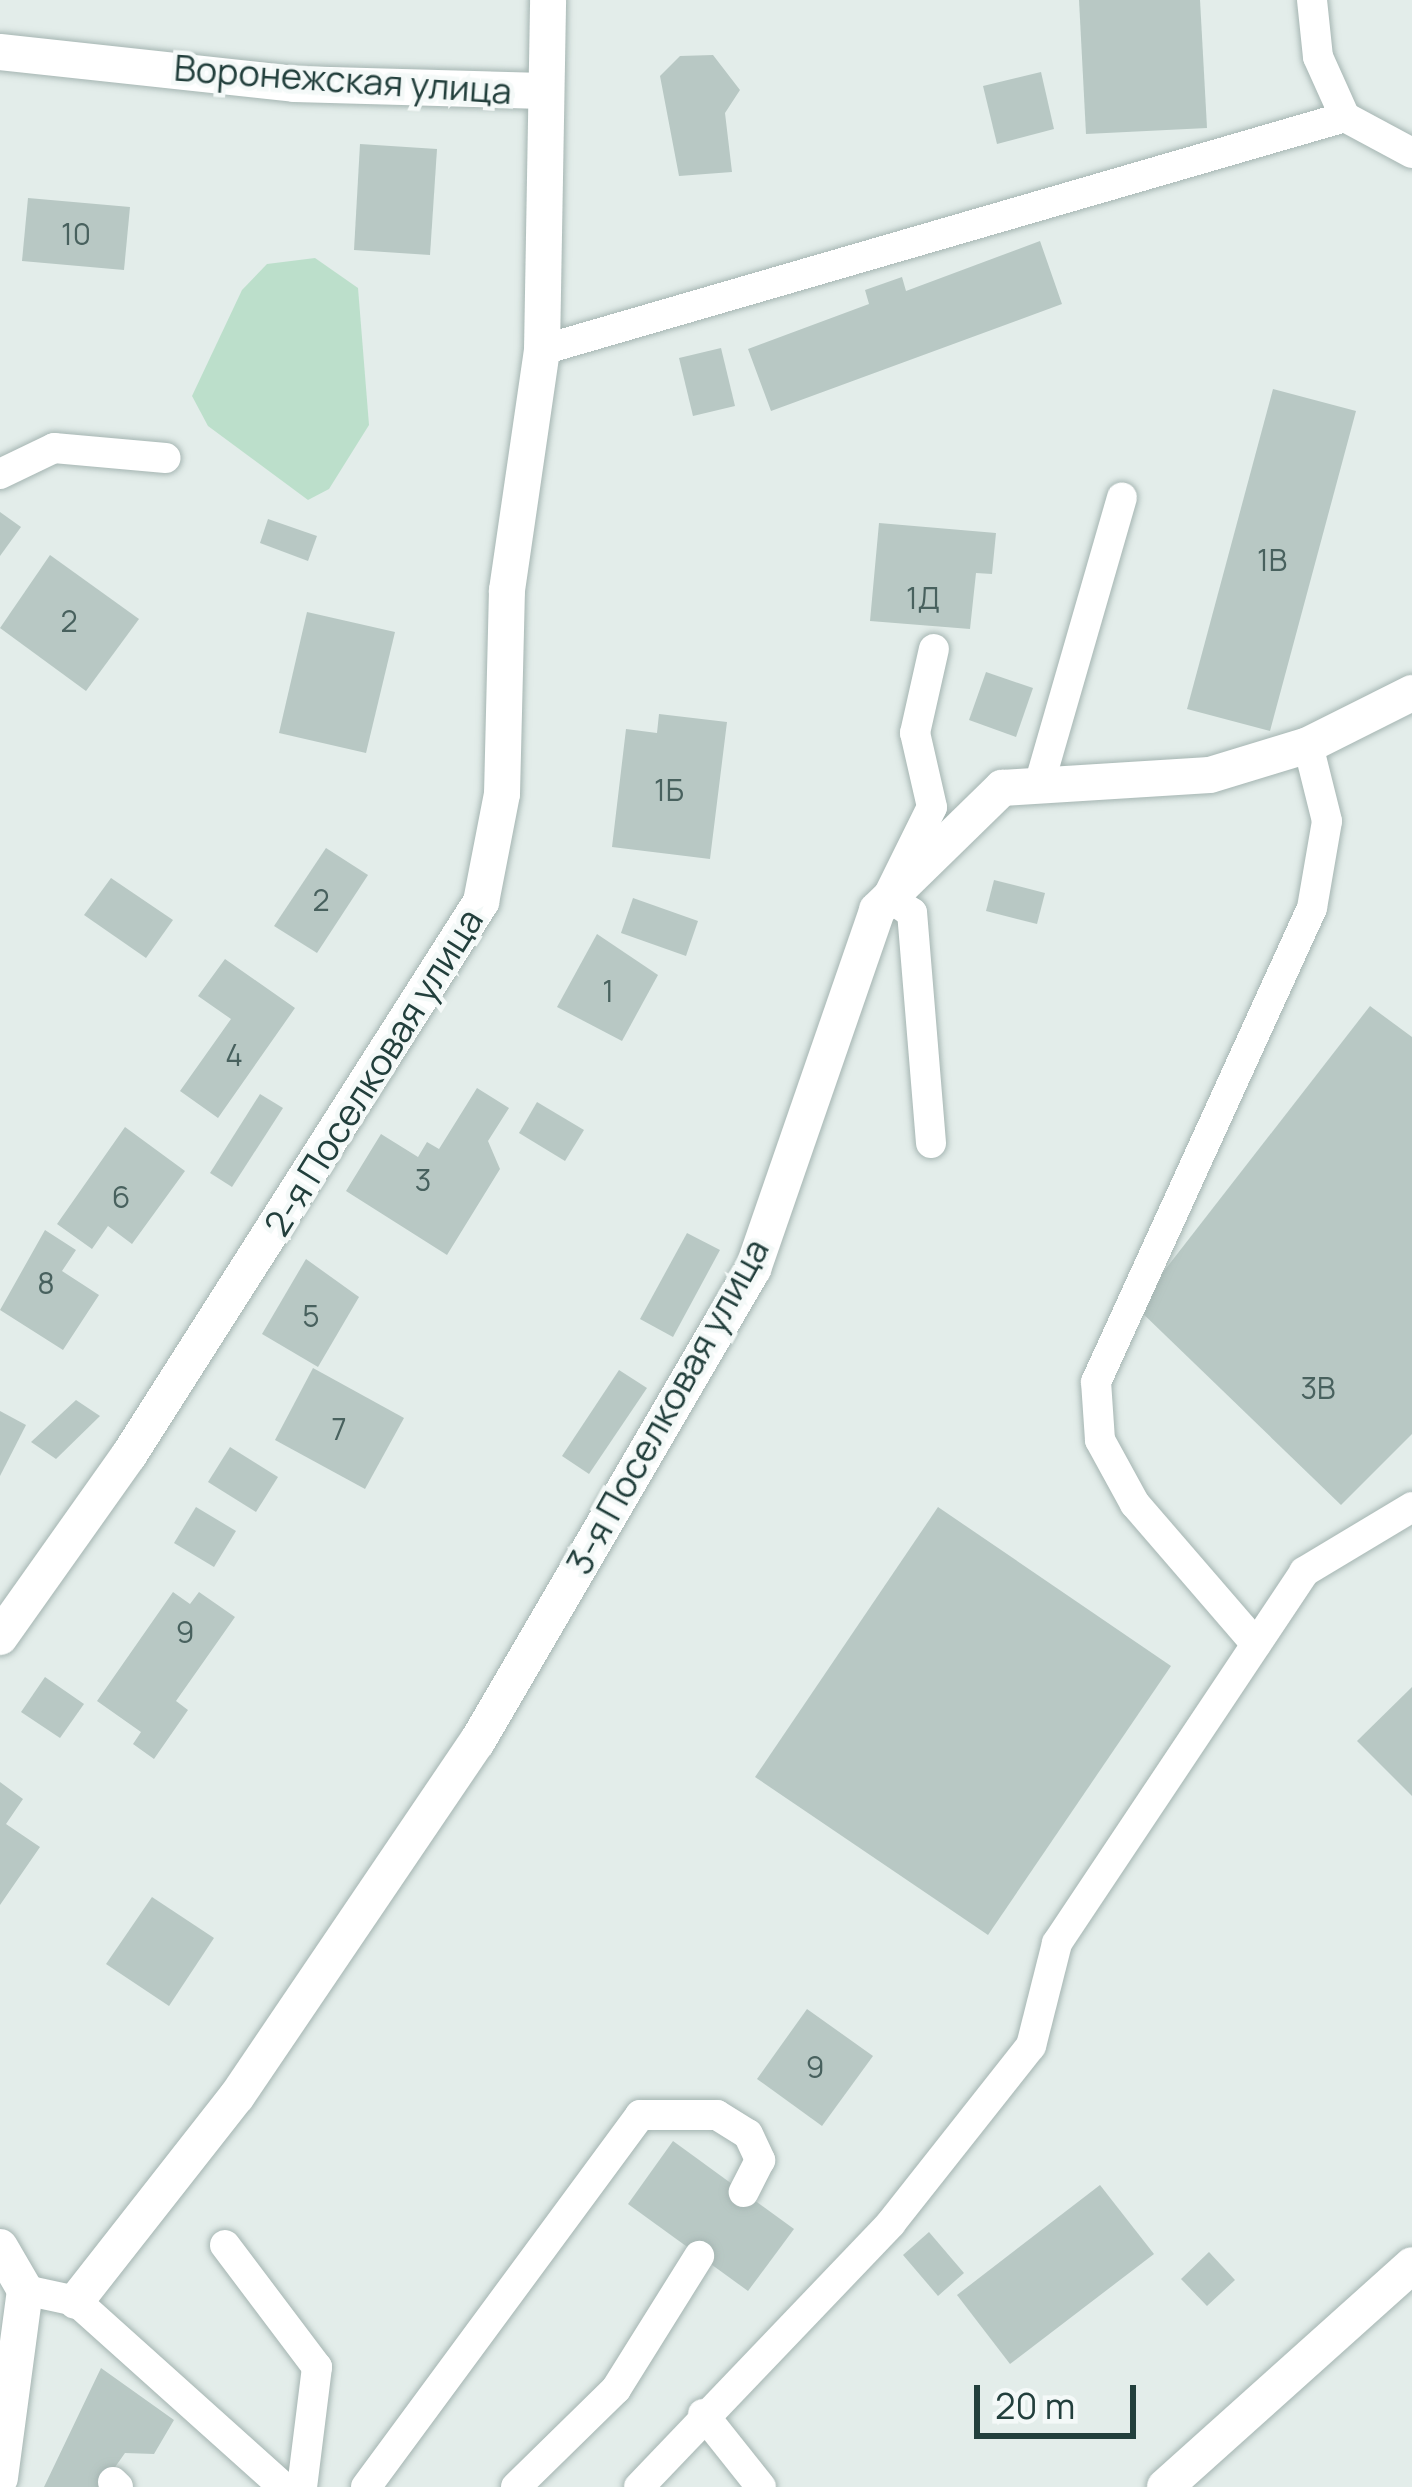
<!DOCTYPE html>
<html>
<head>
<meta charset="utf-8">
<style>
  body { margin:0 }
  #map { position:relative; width:1412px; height:2487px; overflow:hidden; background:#e3edea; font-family:Manrope,sans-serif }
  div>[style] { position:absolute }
  .green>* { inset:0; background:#bcdfcb }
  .building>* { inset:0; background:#b8c8c4 }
  .roads { filter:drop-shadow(0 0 3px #a5b5b2) drop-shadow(0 0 3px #a5b5b2) }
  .service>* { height:30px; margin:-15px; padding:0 15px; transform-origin:15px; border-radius:15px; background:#fff }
  .minor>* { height:36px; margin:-18px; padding:0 18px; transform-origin:18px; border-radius:18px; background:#fff }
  span { translate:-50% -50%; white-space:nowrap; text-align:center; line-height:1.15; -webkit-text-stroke:9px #f4f9f8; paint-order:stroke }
  .number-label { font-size:30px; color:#48615e }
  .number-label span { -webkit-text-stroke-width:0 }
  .street-label { font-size:36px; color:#223f3c }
  .scale { position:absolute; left:974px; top:2385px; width:162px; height:54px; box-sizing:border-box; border:6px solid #223f3c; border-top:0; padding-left:15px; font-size:36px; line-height:42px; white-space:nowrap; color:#223f3c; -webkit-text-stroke:9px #f4f9f8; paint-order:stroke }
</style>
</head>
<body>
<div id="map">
  <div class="green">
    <i style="clip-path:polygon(315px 258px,358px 288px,369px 425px,329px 489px,308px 500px,208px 426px,192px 396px,242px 290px,267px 264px)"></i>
  </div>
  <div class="building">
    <i style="clip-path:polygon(1079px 0,1200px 0,1207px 128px,1086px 134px)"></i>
    <i style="clip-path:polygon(713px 55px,740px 90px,725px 113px,732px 172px,679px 176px,660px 76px,680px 56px)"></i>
    <i style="clip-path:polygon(1041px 72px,1054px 129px,997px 144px,983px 86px)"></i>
    <i style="clip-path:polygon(360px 144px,437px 149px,430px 255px,354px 250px)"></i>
    <i style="clip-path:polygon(28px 198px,130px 207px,124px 270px,22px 261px)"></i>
    <i style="clip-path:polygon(1040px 241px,1062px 304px,771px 411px,748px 349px,869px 304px,865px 290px,902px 277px,906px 291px)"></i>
    <i style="clip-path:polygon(721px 348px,735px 406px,693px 416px,679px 358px)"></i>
    <i style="clip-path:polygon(1273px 389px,1356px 411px,1270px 731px,1187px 709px)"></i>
    <i style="clip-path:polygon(0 512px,21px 527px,0 556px)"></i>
    <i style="clip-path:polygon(268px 519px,317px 536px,308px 561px,260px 543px)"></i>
    <i style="clip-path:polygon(879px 523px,996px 533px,992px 574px,976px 573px,970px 629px,870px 621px)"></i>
    <i style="clip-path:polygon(50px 555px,139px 619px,86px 691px,0 628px)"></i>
    <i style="clip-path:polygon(307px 612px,395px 632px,366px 753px,279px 733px)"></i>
    <i style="clip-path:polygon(986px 672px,1033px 688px,1016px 737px,969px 720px)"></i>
    <i style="clip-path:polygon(659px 714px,727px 722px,710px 859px,612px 847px,626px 729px,657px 733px)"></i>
    <i style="clip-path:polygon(326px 848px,368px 875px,317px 953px,274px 926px)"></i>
    <i style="clip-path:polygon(111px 878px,173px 920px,146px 958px,84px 915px)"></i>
    <i style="clip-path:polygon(994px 880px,1045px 893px,1037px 924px,986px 911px)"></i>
    <i style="clip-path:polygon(633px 898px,698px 921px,686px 956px,621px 933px)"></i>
    <i style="clip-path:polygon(597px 934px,658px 975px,622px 1041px,557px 1007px)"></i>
    <i style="clip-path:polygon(225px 959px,295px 1008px,218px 1118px,180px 1091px,231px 1019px,198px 996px)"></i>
    <i style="clip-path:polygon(1370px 1006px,1412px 1037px,1412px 1434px,1341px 1505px,1136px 1307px)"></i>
    <i style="clip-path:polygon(477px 1088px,509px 1108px,488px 1141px,500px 1169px,447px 1255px,346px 1191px,381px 1134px,418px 1157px,427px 1142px,439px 1149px)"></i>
    <i style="clip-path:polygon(260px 1094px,283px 1108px,232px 1187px,210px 1173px)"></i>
    <i style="clip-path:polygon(537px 1102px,584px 1130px,565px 1161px,519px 1133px)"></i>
    <i style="clip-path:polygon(125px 1127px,185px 1171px,132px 1244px,108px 1226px,92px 1249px,57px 1224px)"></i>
    <i style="clip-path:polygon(45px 1230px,76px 1250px,62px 1271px,99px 1295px,63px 1350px,0 1310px)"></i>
    <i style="clip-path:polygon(687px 1233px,720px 1250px,673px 1337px,640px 1319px)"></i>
    <i style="clip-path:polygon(306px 1259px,359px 1297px,318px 1367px,262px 1334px)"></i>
    <i style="clip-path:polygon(313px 1368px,404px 1418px,365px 1489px,275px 1440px)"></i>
    <i style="clip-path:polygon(619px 1370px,647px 1388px,589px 1474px,562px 1456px)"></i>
    <i style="clip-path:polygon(76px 1400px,100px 1416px,56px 1459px,31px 1442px)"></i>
    <i style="clip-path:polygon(0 1411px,26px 1425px,0 1476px)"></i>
    <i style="clip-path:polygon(230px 1447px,278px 1477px,256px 1512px,208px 1482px)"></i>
    <i style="clip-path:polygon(196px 1507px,236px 1531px,214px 1567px,174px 1543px)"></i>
    <i style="clip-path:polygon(938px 1507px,1171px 1666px,988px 1935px,755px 1777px)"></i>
    <i style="clip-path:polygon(173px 1592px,190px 1604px,199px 1592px,235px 1617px,176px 1701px,188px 1710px,154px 1759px,133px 1744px,141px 1732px,97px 1701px)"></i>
    <i style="clip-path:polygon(45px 1677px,84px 1704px,60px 1738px,21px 1712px)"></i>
    <i style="clip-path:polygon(1412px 1687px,1412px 1796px,1357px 1741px)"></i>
    <i style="clip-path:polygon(0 1782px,23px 1799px,6px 1824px,40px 1847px,0 1905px)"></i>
    <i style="clip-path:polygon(152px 1897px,214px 1938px,169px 2006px,106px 1964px)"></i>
    <i style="clip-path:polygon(807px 2009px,873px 2056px,822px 2126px,757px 2079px)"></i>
    <i style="clip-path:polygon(673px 2141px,794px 2229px,748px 2291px,628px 2204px)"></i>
    <i style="clip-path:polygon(1100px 2185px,1154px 2254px,1010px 2364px,957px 2295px)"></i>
    <i style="clip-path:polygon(929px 2232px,964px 2273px,938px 2296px,903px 2255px)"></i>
    <i style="clip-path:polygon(1209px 2252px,1235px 2280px,1207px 2306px,1181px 2279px)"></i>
    <i style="clip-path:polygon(101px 2368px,174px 2420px,154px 2454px,125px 2453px,101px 2487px,44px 2487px)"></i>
  </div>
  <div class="roads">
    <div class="service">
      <i style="left:1312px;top:0;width:57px;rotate:84deg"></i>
      <i style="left:1318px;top:57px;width:66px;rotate:65.8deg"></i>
      <i style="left:1345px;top:117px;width:76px;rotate:28.2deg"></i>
      <i style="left:542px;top:350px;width:836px;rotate:-16.18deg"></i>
      <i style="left:0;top:474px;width:60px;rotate:-25.7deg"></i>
      <i style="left:54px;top:448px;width:112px;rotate:5.1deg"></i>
      <i style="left:1041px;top:778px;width:292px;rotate:-73.9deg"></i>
      <i style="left:931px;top:1143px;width:231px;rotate:-94.7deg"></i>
      <i style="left:912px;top:913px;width:29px;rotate:-145deg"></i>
      <i style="left:888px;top:896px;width:99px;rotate:-63.7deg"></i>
      <i style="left:932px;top:807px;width:76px;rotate:-102.9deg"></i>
      <i style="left:915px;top:733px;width:86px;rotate:-77.3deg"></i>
      <i style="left:1256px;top:1644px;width:185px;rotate:-130.8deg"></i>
      <i style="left:1135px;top:1504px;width:73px;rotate:-118.7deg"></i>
      <i style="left:1100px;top:1440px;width:58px;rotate:-93.9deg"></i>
      <i style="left:1096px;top:1382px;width:521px;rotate:-65.5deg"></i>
      <i style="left:1312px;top:908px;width:88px;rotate:-80.2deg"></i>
      <i style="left:1327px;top:821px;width:78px;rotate:-104deg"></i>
      <i style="left:225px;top:2245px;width:153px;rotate:53deg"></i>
      <i style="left:317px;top:2367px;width:121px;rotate:97.1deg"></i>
      <i style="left:25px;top:2290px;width:52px;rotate:12.2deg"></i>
      <i style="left:76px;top:2301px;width:278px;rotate:41.9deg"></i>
      <i style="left:703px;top:2414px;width:93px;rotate:51.5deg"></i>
      <i style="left:113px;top:2482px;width:7px;rotate:45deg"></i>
      <i style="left:366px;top:2487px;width:462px;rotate:-53.6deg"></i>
      <i style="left:640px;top:2115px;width:77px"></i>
      <i style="left:717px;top:2115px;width:36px;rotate:32deg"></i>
      <i style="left:748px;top:2134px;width:29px;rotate:65deg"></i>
      <i style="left:760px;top:2160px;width:36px;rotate:117deg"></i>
      <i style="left:516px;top:2487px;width:140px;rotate:-44.4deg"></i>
      <i style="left:616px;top:2389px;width:157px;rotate:-58deg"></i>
      <i style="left:639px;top:2487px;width:365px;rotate:-46.3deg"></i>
      <i style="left:891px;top:2223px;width:226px;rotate:-51.7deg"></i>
      <i style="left:1031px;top:2046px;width:106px;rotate:-75.8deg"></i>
      <i style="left:1057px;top:1943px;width:446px;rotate:-56.3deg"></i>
      <i style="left:1304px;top:1572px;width:126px;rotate:-31deg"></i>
    </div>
    <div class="minor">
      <i style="left:0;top:52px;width:296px;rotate:6.2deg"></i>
      <i style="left:294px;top:84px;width:250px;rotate:1.6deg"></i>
      <i style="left:0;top:1637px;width:223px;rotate:-54.7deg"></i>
      <i style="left:129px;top:1455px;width:656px;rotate:-57.52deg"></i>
      <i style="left:481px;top:902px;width:110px;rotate:-79deg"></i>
      <i style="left:502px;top:794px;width:204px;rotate:-88.6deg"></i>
      <i style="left:507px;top:590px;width:243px;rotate:-81.7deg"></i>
      <i style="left:542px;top:350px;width:350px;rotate:-89deg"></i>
      <i style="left:0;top:2247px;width:50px;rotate:59.8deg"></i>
      <i style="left:25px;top:2290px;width:190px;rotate:97.6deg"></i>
      <i style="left:76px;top:2301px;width:261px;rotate:-51.9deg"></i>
      <i style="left:237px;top:2096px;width:428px;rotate:-55.9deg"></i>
      <i style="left:477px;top:1742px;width:548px;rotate:-59.74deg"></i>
      <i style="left:753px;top:1269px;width:380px;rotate:-70.9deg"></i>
      <i style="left:877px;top:910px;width:175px;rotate:-44.3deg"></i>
      <i style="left:1002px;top:788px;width:208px;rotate:-3.6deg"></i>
      <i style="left:1210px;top:775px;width:102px;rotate:-17deg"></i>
      <i style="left:1308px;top:745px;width:116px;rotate:-26.6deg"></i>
      <i style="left:1165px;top:2487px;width:332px;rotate:-41.9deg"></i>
    </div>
  </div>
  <div class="number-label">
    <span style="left:76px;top:234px">10</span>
    <span style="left:1272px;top:560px">1В</span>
    <span style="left:923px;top:598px">1Д</span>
    <span style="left:69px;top:621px">2</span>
    <span style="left:669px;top:790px">1Б</span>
    <span style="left:321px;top:900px">2</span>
    <span style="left:608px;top:991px">1</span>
    <span style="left:234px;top:1055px">4</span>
    <span style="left:423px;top:1180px">3</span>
    <span style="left:121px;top:1197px">6</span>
    <span style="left:46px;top:1283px">8</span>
    <span style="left:311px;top:1316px">5</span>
    <span style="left:1318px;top:1388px">3В</span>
    <span style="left:339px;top:1429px">7</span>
    <span style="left:185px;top:1632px">9</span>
    <span style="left:815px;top:2067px">9</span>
  </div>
  <div class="street-label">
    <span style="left:343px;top:79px;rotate:4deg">Воронежская улица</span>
    <span style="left:373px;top:1072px;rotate:-58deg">2-я Поселковая улица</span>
    <span style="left:667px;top:1406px;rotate:-61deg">3-я Поселковая улица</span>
  </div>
  <div class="scale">20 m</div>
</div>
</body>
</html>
